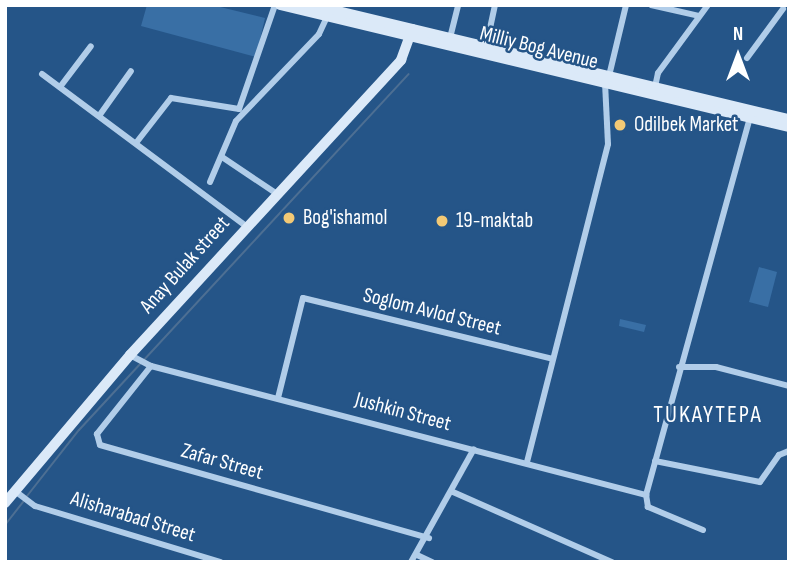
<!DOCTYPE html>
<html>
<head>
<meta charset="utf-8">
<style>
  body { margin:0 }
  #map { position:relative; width:794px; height:567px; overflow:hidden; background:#255588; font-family:"Sofia Sans Condensed",sans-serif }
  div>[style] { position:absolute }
  .green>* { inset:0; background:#396fa5 }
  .stream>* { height:2px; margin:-1px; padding:0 1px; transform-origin:1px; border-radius:1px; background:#4d6f93 }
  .minor>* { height:6px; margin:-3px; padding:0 3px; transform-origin:3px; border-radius:3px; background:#b1cde9 }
  .secondary>* { height:10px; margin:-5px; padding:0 5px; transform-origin:5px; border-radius:5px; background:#dbe9f8 }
  .dots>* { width:19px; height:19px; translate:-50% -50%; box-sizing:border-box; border:4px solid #255588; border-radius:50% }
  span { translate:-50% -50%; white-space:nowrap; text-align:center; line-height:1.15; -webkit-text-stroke:5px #255588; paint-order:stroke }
  .street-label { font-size:21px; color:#fff }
  .poi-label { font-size:21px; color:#fff }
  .left { translate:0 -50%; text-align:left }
  .quarter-label { font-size:24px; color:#fff; letter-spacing:2px }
  .frame { position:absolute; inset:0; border:7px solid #fff; pointer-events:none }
  .north { position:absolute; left:703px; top:21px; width:70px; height:70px; -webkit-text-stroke:5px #255588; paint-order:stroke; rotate:0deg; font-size:19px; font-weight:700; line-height:28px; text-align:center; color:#fff }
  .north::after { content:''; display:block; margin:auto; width:24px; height:32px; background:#fff; clip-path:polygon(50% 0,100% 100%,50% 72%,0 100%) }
</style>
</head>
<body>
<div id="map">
  <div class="green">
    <i style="clip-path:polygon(147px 5px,212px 5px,265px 18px,256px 57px,141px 26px)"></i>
    <i style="clip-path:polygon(759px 267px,777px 272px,768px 307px,749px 302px)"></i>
    <i style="clip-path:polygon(620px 319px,646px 325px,644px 332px,619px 326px)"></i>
  </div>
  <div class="stream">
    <i style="left:27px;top:496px;width:84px;rotate:-51.8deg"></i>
    <i style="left:79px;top:430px;width:485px;rotate:-47.2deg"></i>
    <i style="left:5px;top:525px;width:31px;rotate:-52deg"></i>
  </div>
  <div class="minor">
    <i style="left:651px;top:5px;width:49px;rotate:12.9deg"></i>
    <i style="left:450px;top:38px;width:34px;rotate:-76deg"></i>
    <i style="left:486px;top:47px;width:43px;rotate:-77.9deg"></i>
    <i style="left:747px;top:58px;width:61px;rotate:-53.7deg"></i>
    <i style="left:42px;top:74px;width:256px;rotate:36.7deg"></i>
    <i style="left:609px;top:76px;width:73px;rotate:-76.5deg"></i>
    <i style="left:60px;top:87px;width:51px;rotate:-52.9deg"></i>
    <i style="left:655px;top:87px;width:14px;rotate:-78deg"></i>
    <i style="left:658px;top:73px;width:84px;rotate:-53.7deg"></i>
    <i style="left:99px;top:116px;width:55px;rotate:-54.6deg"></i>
    <i style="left:136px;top:143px;width:57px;rotate:-52.1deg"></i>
    <i style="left:171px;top:98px;width:69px;rotate:9.2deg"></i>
    <i style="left:239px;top:109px;width:110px;rotate:-70.9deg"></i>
    <i style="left:222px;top:157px;width:66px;rotate:33.9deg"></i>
    <i style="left:210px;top:182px;width:66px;rotate:-66.9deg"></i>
    <i style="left:236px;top:121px;width:120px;rotate:-46.3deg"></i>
    <i style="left:319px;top:34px;width:19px;rotate:-65deg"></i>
    <i style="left:130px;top:355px;width:24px;rotate:28deg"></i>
    <i style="left:151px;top:366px;width:512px;rotate:14.61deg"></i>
    <i style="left:151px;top:366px;width:87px;rotate:128.5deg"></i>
    <i style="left:97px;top:434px;width:11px;rotate:75deg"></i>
    <i style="left:100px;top:445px;width:342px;rotate:15.8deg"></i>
    <i style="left:679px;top:367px;width:37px"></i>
    <i style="left:716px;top:367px;width:75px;rotate:14.6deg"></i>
    <i style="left:278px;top:398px;width:103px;rotate:-76deg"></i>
    <i style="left:303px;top:298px;width:257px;rotate:13.7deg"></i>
    <i style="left:655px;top:461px;width:107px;rotate:11.3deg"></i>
    <i style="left:760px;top:482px;width:33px;rotate:-55deg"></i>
    <i style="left:779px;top:455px;width:11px;rotate:-22deg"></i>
    <i style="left:527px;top:462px;width:328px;rotate:-75.7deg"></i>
    <i style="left:608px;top:144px;width:61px;rotate:-92.8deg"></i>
    <i style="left:15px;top:491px;width:25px;rotate:37deg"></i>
    <i style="left:35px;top:506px;width:194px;rotate:16.8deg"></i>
    <i style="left:453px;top:492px;width:174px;rotate:23.8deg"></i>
    <i style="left:703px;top:530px;width:60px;rotate:-157.3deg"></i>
    <i style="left:648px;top:507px;width:12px;rotate:-99deg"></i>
    <i style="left:646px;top:495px;width:391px;rotate:-74.6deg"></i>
    <i style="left:417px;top:555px;width:17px;rotate:25deg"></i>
    <i style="left:411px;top:562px;width:129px;rotate:-60.9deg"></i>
  </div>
  <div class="secondary">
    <i style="left:280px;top:5px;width:523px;rotate:13.48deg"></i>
    <i style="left:313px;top:5px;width:489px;rotate:13.5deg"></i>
    <i style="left:5px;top:503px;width:194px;rotate:-49.8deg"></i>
    <i style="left:130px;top:355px;width:401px;rotate:-47.4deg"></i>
    <i style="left:401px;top:60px;width:33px;rotate:-70deg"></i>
  </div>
  <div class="dots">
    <i style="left:620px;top:125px;background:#f3c975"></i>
    <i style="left:289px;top:218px;background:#f3c975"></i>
    <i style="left:442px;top:221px;background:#f3c975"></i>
  </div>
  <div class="street-label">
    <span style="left:539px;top:48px;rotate:14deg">Milliy Bog Avenue</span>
    <span style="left:185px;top:265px;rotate:-48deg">Anay Bulak street</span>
    <span style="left:432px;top:312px;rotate:14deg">Soglom Avlod Street</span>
    <span style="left:403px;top:412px;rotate:15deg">Jushkin Street</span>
    <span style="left:222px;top:462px;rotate:16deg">Zafar Street</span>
    <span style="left:133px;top:517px;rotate:17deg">Alisharabad Street</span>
  </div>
  <div class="poi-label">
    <span class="left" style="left:634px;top:125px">Odilbek Market</span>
    <span class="left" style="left:303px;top:218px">Bog'ishamol</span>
    <span class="left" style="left:456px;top:221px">19-maktab</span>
  </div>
  <div class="quarter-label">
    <span style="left:708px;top:415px">TUKAYTEPA</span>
  </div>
  <div class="frame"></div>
  <div class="north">N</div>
</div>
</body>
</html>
